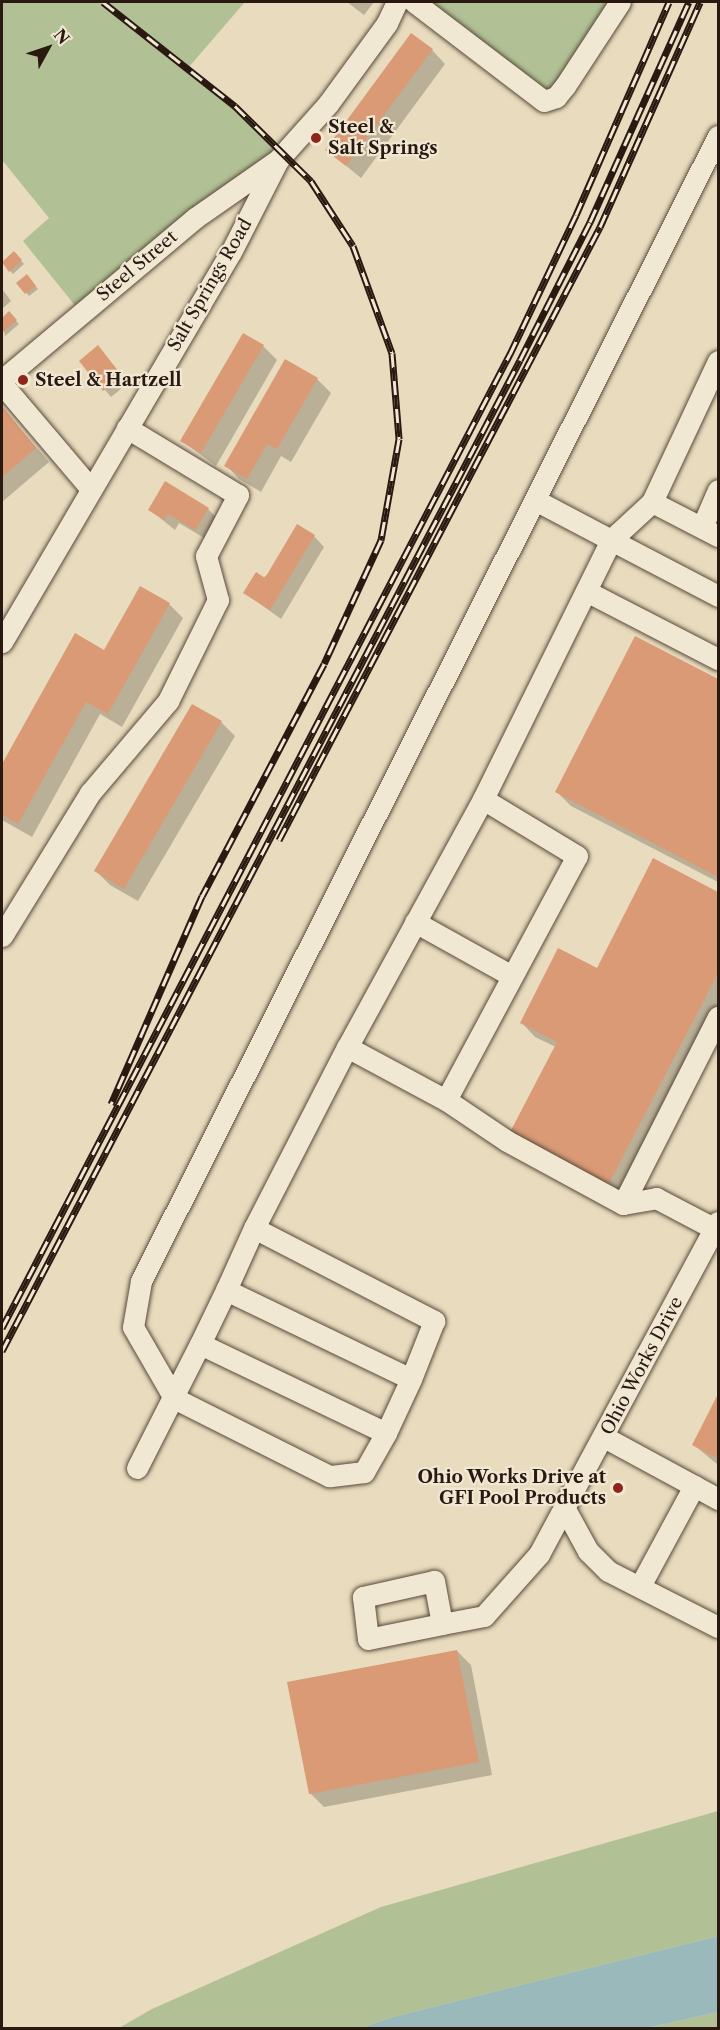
<!DOCTYPE html>
<html>
<head>
<meta charset="utf-8">
<style>
  body { margin:0 }
  #map { position:relative; width:720px; height:2030px; overflow:hidden; background:#e9dbbd; font-family:"Libre Caslon Text",serif }
  div>[style] { position:absolute }
  .green>* { inset:0; background:#b1c195 }
  .water>* { inset:0; background:#9ab9ba }
  .shadow>* { inset:0; background:#0003 }
  .building>* { inset:0; background:#da9a75 }
  .roads { filter:drop-shadow(0 0 2px #594a3c) drop-shadow(0 0 2px #594a3c) }
  .minor>* { height:21px; margin:-10.5px; padding:0 10.5px; transform-origin:10.5px; border-radius:10.5px; background:#f1e8d4 }
  .rail>* { height:7px; margin-top:-3.5px; transform-origin:0; background:repeating-linear-gradient(90deg,#f1e8d4 0 14px,#291911 0 28px); box-sizing:border-box; border-block:2px solid #291911 }
  .dots>* { width:16px; height:16px; translate:-50% -50%; box-sizing:border-box; border:3px solid #f1e8d4; border-radius:50% }
  span { translate:-50% -50%; white-space:nowrap; text-align:center; line-height:1.15; -webkit-text-stroke:4.5px #f1e8d4; paint-order:stroke }
  .poi-label { font-size:18px; color:#291911; font-weight:700 }
  .left { translate:0 -50%; text-align:left }
  .right { translate:-100% -50%; text-align:right }
  .street-label { font-size:18px; color:#291911 }
  .frame { position:absolute; inset:0; border:3px solid #291911; pointer-events:none }
  .north { position:absolute; left:18px; top:18px; width:60px; height:60px; -webkit-text-stroke:4px #f1e8d4; paint-order:stroke; rotate:50deg; font-size:16px; font-weight:700; line-height:24px; text-align:center; color:#291911 }
  .north::after { content:''; display:block; margin:auto; width:21px; height:27px; background:#291911; clip-path:polygon(50% 0,100% 100%,50% 72%,0 100%) }
</style>
</head>
<body>
<div id="map">
  <div class="green">
    <i style="clip-path:polygon(2px 2px,245px 2px,188px 68px,285px 151px,81px 313px,23px 241px,49px 218px,2px 160px)"></i>
    <i style="clip-path:polygon(414px 2px,620px 2px,556px 97px)"></i>
    <i style="clip-path:polygon(718px 1811px,718px 1936px,393px 2017px,360px 2028px,119px 2028px,152px 2009px,381px 1907px)"></i>
    <i style="clip-path:polygon(718px 2012px,718px 2028px,647px 2028px)"></i>
  </div>
  <div class="water">
    <i style="clip-path:polygon(718px 1936px,718px 2012px,647px 2028px,360px 2028px,393px 2017px)"></i>
  </div>
  <div class="shadow">
    <i style="clip-path:polygon(347px 2px,374px 2px,364px 15px)"></i>
    <i style="clip-path:polygon(432px 50px,445px 64px,361px 178px,327px 150px)"></i>
    <i style="clip-path:polygon(14px 253px,24px 264px,13px 274px,3px 263px)"></i>
    <i style="clip-path:polygon(30px 279px,38px 289px,29px 296px,18px 283px)"></i>
    <i style="clip-path:polygon(2px 289px,11px 301px,2px 309px)"></i>
    <i style="clip-path:polygon(9px 313px,19px 324px,5px 336px,2px 320px)"></i>
    <i style="clip-path:polygon(263px 346px,277px 360px,216px 466px,182px 441px)"></i>
    <i style="clip-path:polygon(104px 354px,128px 383px,111px 397px,81px 361px)"></i>
    <i style="clip-path:polygon(317px 379px,331px 393px,291px 462px,281px 456px,261px 492px,239px 479px,226px 465px)"></i>
    <i style="clip-path:polygon(2px 408px,49px 462px,2px 502px)"></i>
    <i style="clip-path:polygon(208px 509px,218px 519px,206px 539px,179px 523px,175px 530px,150px 510px)"></i>
    <i style="clip-path:polygon(314px 536px,324px 547px,281px 619px,245px 593px)"></i>
    <i style="clip-path:polygon(169px 604px,183px 618px,122px 727px,100px 714px,32px 837px,2px 820px,2px 767px,76px 635px,105px 652px)"></i>
    <i style="clip-path:polygon(636px 638px,718px 681px,718px 882px,571px 806px,557px 792px)"></i>
    <i style="clip-path:polygon(221px 722px,235px 736px,138px 901px,110px 885px,96px 871px)"></i>
    <i style="clip-path:polygon(654px 860px,718px 894px,718px 1012px,621px 1200px,524px 1150px,556px 1047px,535px 1037px,522px 1023px,598px 970px)"></i>
    <i style="clip-path:polygon(718px 1397px,718px 1465px,694px 1445px)"></i>
    <i style="clip-path:polygon(457px 1651px,471px 1665px,492px 1775px,324px 1807px,310px 1793px)"></i>
  </div>
  <div class="building">
    <i style="clip-path:polygon(411px 33px,433px 49px,346px 166px,325px 150px)"></i>
    <i style="clip-path:polygon(14px 251px,22px 260px,9px 272px,2px 262px)"></i>
    <i style="clip-path:polygon(27px 274px,36px 286px,25px 294px,16px 283px)"></i>
    <i style="clip-path:polygon(9px 311px,17px 320px,2px 333px,2px 318px)"></i>
    <i style="clip-path:polygon(243px 333px,264px 345px,201px 453px,180px 441px)"></i>
    <i style="clip-path:polygon(98px 345px,122px 376px,103px 391px,79px 361px)"></i>
    <i style="clip-path:polygon(285px 359px,318px 378px,277px 449px,267px 444px,247px 479px,224px 466px)"></i>
    <i style="clip-path:polygon(2px 406px,36px 448px,2px 477px)"></i>
    <i style="clip-path:polygon(165px 481px,209px 508px,195px 530px,168px 514px,164px 520px,148px 510px)"></i>
    <i style="clip-path:polygon(297px 524px,315px 535px,270px 610px,243px 593px,256px 572px,265px 578px)"></i>
    <i style="clip-path:polygon(140px 586px,170px 603px,108px 714px,86px 702px,18px 824px,2px 815px,2px 764px,75px 633px,104px 650px)"></i>
    <i style="clip-path:polygon(635px 636px,718px 679px,718px 877px,555px 792px)"></i>
    <i style="clip-path:polygon(192px 704px,222px 721px,124px 889px,94px 871px)"></i>
    <i style="clip-path:polygon(653px 858px,718px 892px,718px 973px,607px 1187px,508px 1136px,557px 1042px,520px 1023px,558px 948px,597px 968px)"></i>
    <i style="clip-path:polygon(718px 1394px,718px 1459px,692px 1445px)"></i>
    <i style="clip-path:polygon(457px 1650px,479px 1762px,309px 1794px,287px 1682px)"></i>
  </div>
  <div class="roads">
    <div class="minor">
      <i style="left:414px;top:2px;width:163px;rotate:37.3deg"></i>
      <i style="left:544px;top:101px;width:13px;rotate:-18deg"></i>
      <i style="left:556px;top:97px;width:14px;rotate:-51deg"></i>
      <i style="left:565px;top:86px;width:100px;rotate:-56.8deg"></i>
      <i style="left:718px;top:361px;width:156px;rotate:115.1deg"></i>
      <i style="left:652px;top:502px;width:74px;rotate:27.3deg"></i>
      <i style="left:2px;top:380px;width:252px;rotate:-40deg"></i>
      <i style="left:195px;top:218px;width:98px;rotate:-35deg"></i>
      <i style="left:2px;top:384px;width:138px;rotate:49.7deg"></i>
      <i style="left:652px;top:502px;width:56px;rotate:137.2deg"></i>
      <i style="left:611px;top:540px;width:121px;rotate:27.6deg"></i>
      <i style="left:702px;top:527px;width:40px;rotate:-66.6deg"></i>
      <i style="left:586px;top:591px;width:148px;rotate:27.3deg"></i>
      <i style="left:2px;top:642px;width:452px;rotate:-59.6deg"></i>
      <i style="left:231px;top:252px;width:103px;rotate:-62.9deg"></i>
      <i style="left:278px;top:160px;width:75px;rotate:-48.2deg"></i>
      <i style="left:328px;top:104px;width:100px;rotate:-53.9deg"></i>
      <i style="left:387px;top:23px;width:23px;rotate:-65deg"></i>
      <i style="left:483px;top:799px;width:289px;rotate:-63.7deg"></i>
      <i style="left:611px;top:540px;width:86px;rotate:-152.2deg"></i>
      <i style="left:415px;top:922px;width:111px;rotate:29.1deg"></i>
      <i style="left:2px;top:936px;width:168px;rotate:-58.4deg"></i>
      <i style="left:90px;top:793px;width:121px;rotate:-49.7deg"></i>
      <i style="left:168px;top:701px;width:113px;rotate:-63.7deg"></i>
      <i style="left:218px;top:600px;width:46px;rotate:-105.3deg"></i>
      <i style="left:206px;top:556px;width:69px;rotate:-62.3deg"></i>
      <i style="left:238px;top:495px;width:130px;rotate:-148.9deg"></i>
      <i style="left:446px;top:1100px;width:73px;rotate:33.9deg"></i>
      <i style="left:507px;top:1141px;width:132px;rotate:28.5deg"></i>
      <i style="left:623px;top:1204px;width:34px;rotate:-10deg"></i>
      <i style="left:656px;top:1198px;width:67px;rotate:27.7deg"></i>
      <i style="left:623px;top:1204px;width:210px;rotate:-63.1deg"></i>
      <i style="left:254px;top:1228px;width:203px;rotate:-62.8deg"></i>
      <i style="left:347px;top:1047px;width:112px;rotate:28.2deg"></i>
      <i style="left:446px;top:1100px;width:277px;rotate:-61.8deg"></i>
      <i style="left:577px;top:856px;width:110px;rotate:-148.8deg"></i>
      <i style="left:483px;top:799px;width:283px;rotate:118.7deg"></i>
      <i style="left:226px;top:1290px;width:68px;rotate:-65.7deg"></i>
      <i style="left:254px;top:1228px;width:203px;rotate:27.3deg"></i>
      <i style="left:434px;top:1321px;width:62px;rotate:111.6deg"></i>
      <i style="left:386px;top:1433px;width:206px;rotate:-154.4deg"></i>
      <i style="left:200px;top:1344px;width:60px;rotate:-64.3deg"></i>
      <i style="left:226px;top:1290px;width:205px;rotate:25.7deg"></i>
      <i style="left:411px;top:1379px;width:60px;rotate:114.8deg"></i>
      <i style="left:386px;top:1433px;width:45px;rotate:119.4deg"></i>
      <i style="left:364px;top:1472px;width:35px;rotate:173deg"></i>
      <i style="left:329px;top:1476px;width:174px;rotate:-153.3deg"></i>
      <i style="left:174px;top:1398px;width:82px;rotate:-120deg"></i>
      <i style="left:133px;top:1327px;width:47px;rotate:-80.1deg"></i>
      <i style="left:141px;top:1281px;width:1282px;rotate:-63.26deg"></i>
      <i style="left:604px;top:1437px;width:130px;rotate:28.5deg"></i>
      <i style="left:137px;top:1468px;width:139px;rotate:-63.1deg"></i>
      <i style="left:565px;top:1509px;width:48px;rotate:61.3deg"></i>
      <i style="left:588px;top:1551px;width:28px;rotate:45deg"></i>
      <i style="left:608px;top:1571px;width:123px;rotate:27deg"></i>
      <i style="left:640px;top:1586px;width:114px;rotate:-61.6deg"></i>
      <i style="left:442px;top:1624px;width:44px;rotate:-100.5deg"></i>
      <i style="left:434px;top:1581px;width:73px;rotate:167.3deg"></i>
      <i style="left:363px;top:1597px;width:42px;rotate:83.2deg"></i>
      <i style="left:368px;top:1639px;width:76px;rotate:-11.5deg"></i>
      <i style="left:442px;top:1624px;width:43px;rotate:-10.8deg"></i>
      <i style="left:484px;top:1616px;width:83px;rotate:-48.4deg"></i>
      <i style="left:539px;top:1554px;width:377px;rotate:-61.7deg"></i>
    </div>
  </div>
  <div class="rail">
    <i style="left:103px;top:2px;width:168px;rotate:38.2deg"></i>
    <i style="left:235px;top:106px;width:107px;rotate:44.6deg"></i>
    <i style="left:311px;top:181px;width:77px;rotate:57.1deg"></i>
    <i style="left:353px;top:246px;width:114px;rotate:70deg"></i>
    <i style="left:392px;top:353px;width:86px;rotate:85.3deg"></i>
    <i style="left:399px;top:439px;width:103px;rotate:100.1deg"></i>
    <i style="left:381px;top:540px;width:136px;rotate:114.7deg"></i>
    <i style="left:324px;top:664px;width:262px;rotate:117.7deg"></i>
    <i style="left:202px;top:896px;width:227px;rotate:113.6deg"></i>
    <i style="left:279px;top:840px;width:692px;rotate:-62.36deg"></i>
    <i style="left:600px;top:227px;width:246px;rotate:-66deg"></i>
    <i style="left:2px;top:1328px;width:1099px;rotate:-62.46deg"></i>
    <i style="left:510px;top:354px;width:154px;rotate:-64.6deg"></i>
    <i style="left:576px;top:215px;width:232px;rotate:-66.4deg"></i>
    <i style="left:2px;top:1351px;width:1118px;rotate:-62.4deg"></i>
    <i style="left:520px;top:360px;width:155px;rotate:-63.1deg"></i>
    <i style="left:590px;top:222px;width:241px;rotate:-65.8deg"></i>
  </div>
  <div class="dots">
    <i style="left:316px;top:138px;background:#8f2418"></i>
    <i style="left:23px;top:380px;background:#8f2418"></i>
    <i style="left:618px;top:1488px;background:#8f2418"></i>
  </div>
  <div class="poi-label">
    <span class="left" style="left:328px;top:138px">Steel &amp;<br>Salt Springs</span>
    <span class="left" style="left:35px;top:380px">Steel &amp; Hartzell</span>
    <span class="right" style="left:606px;top:1488px">Ohio Works Drive at<br>GFI Pool Products</span>
  </div>
  <div class="street-label">
    <span style="left:137px;top:266px;rotate:-40deg">Steel Street</span>
    <span style="left:210px;top:285px;rotate:-60deg">Salt Springs Road</span>
    <span style="left:642px;top:1366px;rotate:-62deg">Ohio Works Drive</span>
  </div>
  <div class="frame"></div>
  <div class="north">N</div>
</div>
</body>
</html>
